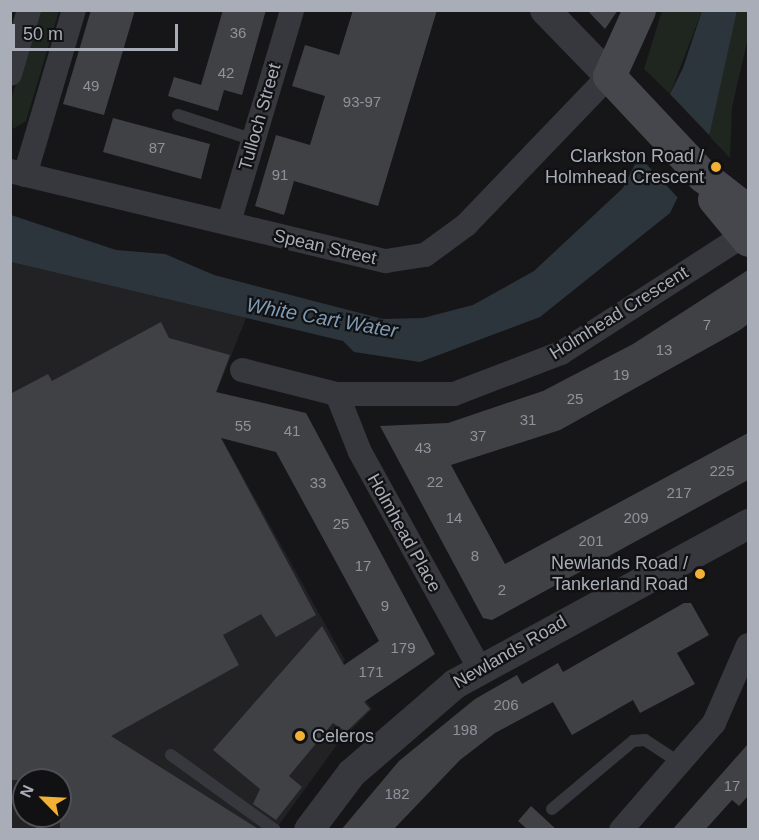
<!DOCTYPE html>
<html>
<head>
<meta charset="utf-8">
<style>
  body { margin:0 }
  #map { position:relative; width:759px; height:840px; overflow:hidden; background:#161618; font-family:Helvetica,sans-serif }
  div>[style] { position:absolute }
  .built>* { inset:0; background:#222225 }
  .green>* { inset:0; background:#1e261f }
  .water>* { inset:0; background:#2c353c }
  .pier>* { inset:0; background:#161618 }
  .building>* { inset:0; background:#404145 }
  .service>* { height:12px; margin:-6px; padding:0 6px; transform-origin:6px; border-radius:6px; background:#37383d }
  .minor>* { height:24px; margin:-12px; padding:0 12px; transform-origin:12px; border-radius:12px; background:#37383d }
  .tertiary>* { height:30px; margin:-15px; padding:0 15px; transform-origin:15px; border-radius:15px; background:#37383d }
  .secondary>* { height:33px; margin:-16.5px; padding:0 16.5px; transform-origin:16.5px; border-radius:16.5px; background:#45474d }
  .dots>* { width:16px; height:16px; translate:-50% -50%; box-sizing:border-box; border:3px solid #111113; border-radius:50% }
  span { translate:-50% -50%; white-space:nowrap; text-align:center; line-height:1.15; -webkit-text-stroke:4.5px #111113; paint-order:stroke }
  .number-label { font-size:15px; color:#8e929b }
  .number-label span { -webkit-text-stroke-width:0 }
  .street-label { font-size:18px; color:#a8adb8 }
  .poi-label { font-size:18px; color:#a8adb8 }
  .right { translate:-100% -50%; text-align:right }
  .left { translate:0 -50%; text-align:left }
  .water-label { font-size:20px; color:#7f9bb3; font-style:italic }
  .frame { position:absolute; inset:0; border:12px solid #a8adb8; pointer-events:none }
  .north { position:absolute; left:12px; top:768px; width:60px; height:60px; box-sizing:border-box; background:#111113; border:2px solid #4d4f55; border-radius:50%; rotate:294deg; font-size:16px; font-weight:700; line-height:24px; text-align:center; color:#a8adb8 }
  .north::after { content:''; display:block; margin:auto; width:21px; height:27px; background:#f2b134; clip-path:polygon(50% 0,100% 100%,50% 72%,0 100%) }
  .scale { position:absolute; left:12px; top:24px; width:166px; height:27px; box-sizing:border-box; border:3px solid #a8adb8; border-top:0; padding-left:8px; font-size:18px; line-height:21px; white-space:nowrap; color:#a8adb8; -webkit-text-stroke:4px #111113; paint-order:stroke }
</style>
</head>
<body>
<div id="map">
  <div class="built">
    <i style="clip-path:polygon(evenodd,11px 262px,246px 318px,208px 414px,345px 660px,342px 667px,372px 709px,339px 742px,276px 829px,11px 830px,11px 262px,24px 780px,60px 780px,60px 816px,24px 816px,24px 780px)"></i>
  </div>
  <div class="green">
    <i style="clip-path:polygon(38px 11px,59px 11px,26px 121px,13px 129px,10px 103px)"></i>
    <i style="clip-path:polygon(662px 11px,702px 11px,670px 94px,644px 69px)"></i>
    <i style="clip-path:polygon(737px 11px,748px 11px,748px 38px,732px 107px,730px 158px,708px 135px)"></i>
  </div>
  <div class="water">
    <i style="clip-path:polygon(702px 11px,737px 11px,710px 132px,670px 213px,540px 317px,420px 362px,354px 352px,343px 341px,11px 262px,11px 215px,116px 250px,165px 254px,214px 275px,383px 319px,423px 318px,473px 305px,534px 271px,623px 188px,683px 68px)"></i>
  </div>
  <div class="pier">
    <i style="clip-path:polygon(668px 92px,711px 137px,680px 200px,637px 154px)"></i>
  </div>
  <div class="building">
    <i style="clip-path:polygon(91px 10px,135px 10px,104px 115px,63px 104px)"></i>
    <i style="clip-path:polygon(223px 10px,266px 10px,242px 95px,224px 90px,218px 111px,168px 96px,174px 77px,201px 85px)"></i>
    <i style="clip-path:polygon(353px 10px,437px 10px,378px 206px,294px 181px,284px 215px,255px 206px,276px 135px,310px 145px,325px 96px,292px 86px,305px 45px,339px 55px)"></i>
    <i style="clip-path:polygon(587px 10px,618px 10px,605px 29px)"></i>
    <i style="clip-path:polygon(113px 118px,210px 144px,201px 179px,103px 152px)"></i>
    <i style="clip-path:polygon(748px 270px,748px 324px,740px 330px,560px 430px,451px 465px,505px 564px,748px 433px,748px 480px,492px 620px,483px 618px,380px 426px,448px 423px,543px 391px,633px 344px)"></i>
    <i style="clip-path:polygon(161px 322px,169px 338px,230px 355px,216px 392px,306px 413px,435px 654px,364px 702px,370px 709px,346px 732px,333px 723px,289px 776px,302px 787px,276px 820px,253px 804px,260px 789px,213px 750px,322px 626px,344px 665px,379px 641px,276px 452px,221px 438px,316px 615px,276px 637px,261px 614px,223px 635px,239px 665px,111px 736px,260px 830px,60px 830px,60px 780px,10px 780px,10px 394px,48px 374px,52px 381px)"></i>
    <i style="clip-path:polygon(684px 603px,691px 603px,709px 635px,677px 653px,695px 684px,640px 713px,633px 700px,572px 735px,553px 702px,495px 733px,460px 760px,393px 830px,341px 830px,399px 761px,475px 699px,517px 675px,522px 684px,558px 663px,563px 672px)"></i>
    <i style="clip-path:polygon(748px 744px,748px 796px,739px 806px,732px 800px,705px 830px,672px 830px)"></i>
    <i style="clip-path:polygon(531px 806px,557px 830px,528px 830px,518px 821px)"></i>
  </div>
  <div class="service">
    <i style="left:178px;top:115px;width:80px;rotate:18.2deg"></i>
    <i style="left:171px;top:755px;width:128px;rotate:35.8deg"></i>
    <i style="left:552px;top:809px;width:106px;rotate:-40deg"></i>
    <i style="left:633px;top:741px;width:12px;rotate:-5deg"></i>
    <i style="left:645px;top:740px;width:42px;rotate:33.3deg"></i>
  </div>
  <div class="minor">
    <i style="left:10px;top:74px;width:67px;rotate:-73.5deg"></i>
    <i style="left:10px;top:171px;width:387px;rotate:13.5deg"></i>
    <i style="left:386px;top:261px;width:39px;rotate:-9deg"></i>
    <i style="left:425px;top:255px;width:51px;rotate:-36.2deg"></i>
    <i style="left:466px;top:225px;width:207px;rotate:-46.2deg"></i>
    <i style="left:25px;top:175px;width:172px;rotate:-73.5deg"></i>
    <i style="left:229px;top:222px;width:221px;rotate:-73.4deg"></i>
    <i style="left:242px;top:370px;width:98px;rotate:14.2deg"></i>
    <i style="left:337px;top:394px;width:117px"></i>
    <i style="left:454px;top:394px;width:115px;rotate:-21deg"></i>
    <i style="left:561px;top:353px;width:218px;rotate:-32.8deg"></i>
    <i style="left:337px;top:394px;width:62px;rotate:68.4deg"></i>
    <i style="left:360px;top:452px;width:247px;rotate:61.1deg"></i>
    <i style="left:621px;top:830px;width:142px;rotate:-49deg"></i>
    <i style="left:714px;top:723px;width:85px;rotate:-66.4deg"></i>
  </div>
  <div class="tertiary">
    <i style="left:545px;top:10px;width:92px;rotate:45.9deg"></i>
    <i style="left:309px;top:830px;width:71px;rotate:-53deg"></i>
    <i style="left:352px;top:773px;width:136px;rotate:-40.8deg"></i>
    <i style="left:455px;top:684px;width:334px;rotate:-28.6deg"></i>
  </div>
  <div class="secondary">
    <i style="left:639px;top:10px;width:72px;rotate:114.4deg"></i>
    <i style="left:609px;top:76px;width:137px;rotate:46.8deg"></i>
    <i style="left:703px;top:176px;width:57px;rotate:37.9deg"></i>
    <i style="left:714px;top:199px;width:53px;rotate:50.3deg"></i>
  </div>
  <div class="dots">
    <i style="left:716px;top:167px;background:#f2b134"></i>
    <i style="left:700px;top:574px;background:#f2b134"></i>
    <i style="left:300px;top:736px;background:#f2b134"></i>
  </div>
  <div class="number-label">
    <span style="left:238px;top:33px">36</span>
    <span style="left:226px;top:73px">42</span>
    <span style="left:91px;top:86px">49</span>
    <span style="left:362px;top:102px">93-97</span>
    <span style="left:157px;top:148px">87</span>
    <span style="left:280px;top:175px">91</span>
    <span style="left:707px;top:325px">7</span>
    <span style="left:664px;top:350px">13</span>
    <span style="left:621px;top:375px">19</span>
    <span style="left:575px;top:399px">25</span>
    <span style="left:528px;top:420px">31</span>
    <span style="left:243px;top:426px">55</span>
    <span style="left:292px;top:431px">41</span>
    <span style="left:478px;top:436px">37</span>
    <span style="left:423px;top:448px">43</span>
    <span style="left:722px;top:471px">225</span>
    <span style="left:435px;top:482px">22</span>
    <span style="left:318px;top:483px">33</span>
    <span style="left:679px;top:493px">217</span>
    <span style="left:454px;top:518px">14</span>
    <span style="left:636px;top:518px">209</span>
    <span style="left:341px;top:524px">25</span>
    <span style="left:591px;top:541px">201</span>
    <span style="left:475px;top:556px">8</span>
    <span style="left:363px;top:566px">17</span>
    <span style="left:502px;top:590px">2</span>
    <span style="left:385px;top:606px">9</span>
    <span style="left:403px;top:648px">179</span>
    <span style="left:371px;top:672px">171</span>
    <span style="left:506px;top:705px">206</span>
    <span style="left:465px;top:730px">198</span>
    <span style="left:732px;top:786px">17</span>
    <span style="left:397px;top:794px">182</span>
  </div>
  <div class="street-label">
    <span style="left:260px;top:117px;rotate:-74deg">Tulloch Street</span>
    <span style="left:325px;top:247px;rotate:13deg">Spean Street</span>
    <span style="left:619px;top:313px;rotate:-32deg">Holmhead Crescent</span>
    <span style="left:404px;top:533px;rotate:61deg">Holmhead Place</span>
    <span style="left:510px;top:652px;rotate:-30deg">Newlands Road</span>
  </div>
  <div class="poi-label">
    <span class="right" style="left:704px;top:167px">Clarkston Road /<br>Holmhead Crescent</span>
    <span class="right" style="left:688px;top:574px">Newlands Road /<br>Tankerland Road</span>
    <span class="left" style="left:312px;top:736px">Celeros</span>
  </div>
  <div class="water-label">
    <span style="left:322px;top:318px;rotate:10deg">White Cart Water</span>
  </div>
  <div class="frame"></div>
  <div class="north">N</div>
  <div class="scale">50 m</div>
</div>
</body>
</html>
